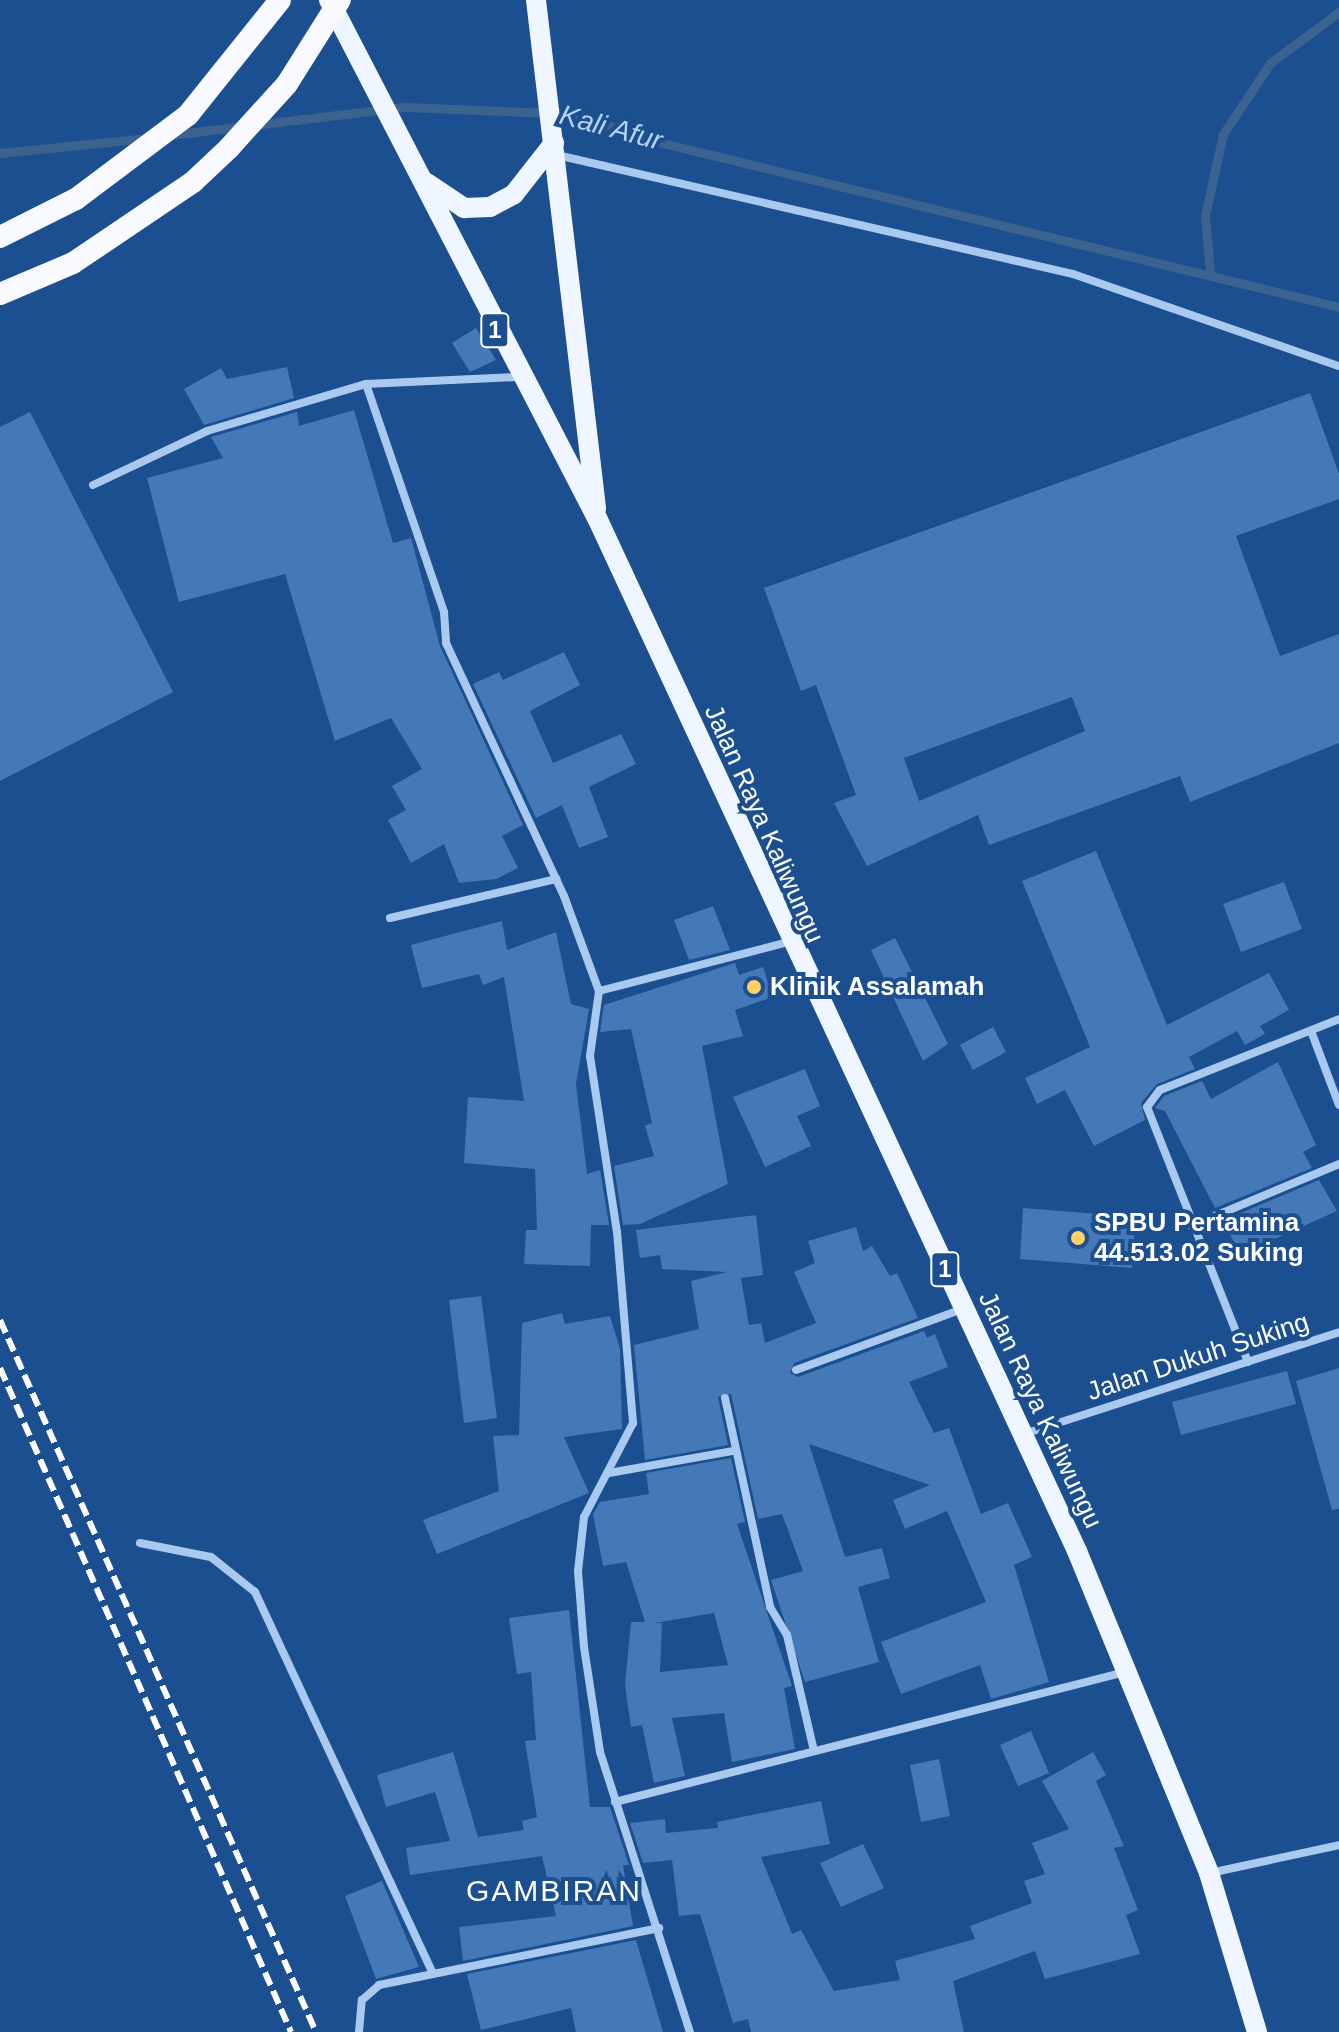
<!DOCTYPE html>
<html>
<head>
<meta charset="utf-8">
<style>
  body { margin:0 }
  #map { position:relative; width:1339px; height:2032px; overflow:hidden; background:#1b4f8f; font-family:Helvetica,sans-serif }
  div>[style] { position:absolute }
  .stream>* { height:9px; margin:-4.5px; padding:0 4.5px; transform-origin:4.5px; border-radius:4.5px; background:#3c6290 }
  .building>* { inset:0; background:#4478b7 }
  .minor>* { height:8px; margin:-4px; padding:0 4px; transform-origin:4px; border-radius:4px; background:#a9c9ee }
  .primary>* { height:20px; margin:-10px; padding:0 10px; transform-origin:10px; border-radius:10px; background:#f0f6ff }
  .trunk>* { height:22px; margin:-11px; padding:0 11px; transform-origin:11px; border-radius:11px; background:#f8faff }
  .rail>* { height:6px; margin-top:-3px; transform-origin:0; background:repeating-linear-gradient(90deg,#fff 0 14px,transparent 0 20px) }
  .trunk-bridge>* { height:22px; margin:-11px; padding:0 11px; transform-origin:11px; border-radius:11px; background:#f8faff }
  .dots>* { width:22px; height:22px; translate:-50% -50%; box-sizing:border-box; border:4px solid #1b4f8f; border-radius:50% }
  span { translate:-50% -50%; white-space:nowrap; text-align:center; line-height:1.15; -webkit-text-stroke:8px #1b4f8f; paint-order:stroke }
  .shield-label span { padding:2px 6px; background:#1b4f8f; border:2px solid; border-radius:6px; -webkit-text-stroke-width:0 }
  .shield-label { font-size:24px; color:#fff; font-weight:700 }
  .street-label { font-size:26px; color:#fff }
  .poi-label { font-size:26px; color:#fff; font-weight:700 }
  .left { translate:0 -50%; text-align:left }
  .water-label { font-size:28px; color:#b5d3f5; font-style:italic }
  .quarter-label { font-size:30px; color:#fff; letter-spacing:2px }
</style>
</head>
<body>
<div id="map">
  <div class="stream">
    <i style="left:170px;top:135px;width:238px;rotate:-6.8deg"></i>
    <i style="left:406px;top:107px;width:168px;rotate:2.4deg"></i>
    <i style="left:574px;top:114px;width:80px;rotate:18.9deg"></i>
    <i style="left:650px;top:140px;width:709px;rotate:13.62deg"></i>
    <i style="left:0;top:153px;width:149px;rotate:-5.8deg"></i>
    <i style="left:1210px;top:273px;width:57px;rotate:-95deg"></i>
    <i style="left:1205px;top:216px;width:84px;rotate:-77.6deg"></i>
    <i style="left:1223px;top:134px;width:85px;rotate:-56.5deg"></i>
    <i style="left:1270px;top:63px;width:86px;rotate:-36.5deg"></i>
  </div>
  <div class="building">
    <i style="clip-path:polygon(476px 328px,496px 360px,470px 372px,452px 343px)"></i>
    <i style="clip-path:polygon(287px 367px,294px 398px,204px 425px,184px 389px,221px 368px,227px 379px)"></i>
    <i style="clip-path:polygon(evenodd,1310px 393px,1339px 474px,1339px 499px,1236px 536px,1280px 656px,1339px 634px,1339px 743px,1190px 802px,1180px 776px,989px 845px,978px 815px,867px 866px,834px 803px,856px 795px,816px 685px,801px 691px,764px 588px,1310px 393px,1072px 697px,1085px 731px,919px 801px,904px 758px,1072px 697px)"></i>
    <i style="clip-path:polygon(354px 410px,393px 543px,411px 538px,440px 646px,523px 825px,502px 836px,518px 868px,496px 879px,459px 883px,444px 844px,411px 863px,388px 820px,406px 810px,392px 786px,422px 769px,391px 718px,335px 741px,285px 574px,179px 602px,147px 478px,223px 458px,211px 437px,297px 412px,299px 426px)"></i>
    <i style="clip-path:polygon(30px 412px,173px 692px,0 781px,0 427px)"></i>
    <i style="clip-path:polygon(564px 652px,580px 685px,530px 711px,553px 763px,621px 734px,636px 764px,589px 787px,608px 837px,579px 848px,562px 805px,536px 818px,473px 684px,499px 672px,503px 680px)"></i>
    <i style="clip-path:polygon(1096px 851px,1167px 1025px,1269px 973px,1289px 1010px,1260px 1026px,1265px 1034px,1245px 1045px,1237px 1031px,1189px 1057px,1195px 1069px,1157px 1084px,1141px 1103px,1145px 1120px,1094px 1146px,1065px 1090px,1037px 1104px,1025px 1078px,1090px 1047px,1022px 881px)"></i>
    <i style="clip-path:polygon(1284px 882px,1302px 929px,1241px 952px,1223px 904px)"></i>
    <i style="clip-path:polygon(713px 906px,730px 950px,689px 960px,674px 920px)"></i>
    <i style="clip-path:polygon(502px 921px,507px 950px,556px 932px,571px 1004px,589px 1009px,576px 1084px,587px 1174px,600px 1170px,609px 1225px,591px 1225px,590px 1266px,524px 1264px,526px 1230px,537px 1230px,535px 1169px,464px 1163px,468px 1097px,524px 1101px,504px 977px,483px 985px,479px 974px,422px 988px,411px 945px)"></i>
    <i style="clip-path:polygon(895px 938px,948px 1044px,923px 1061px,871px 950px)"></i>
    <i style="clip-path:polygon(735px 963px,739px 975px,763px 967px,773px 997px,735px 1010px,743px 1036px,702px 1046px,728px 1184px,640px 1224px,623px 1225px,614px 1166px,654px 1156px,645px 1126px,652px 1123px,631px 1029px,600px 1032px,604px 1005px)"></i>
    <i style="clip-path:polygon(993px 1027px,1006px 1052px,973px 1070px,960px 1045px)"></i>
    <i style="clip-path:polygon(1278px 1062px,1316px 1145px,1303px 1152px,1312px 1168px,1215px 1208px,1165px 1111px,1155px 1108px,1164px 1096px,1202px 1081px,1211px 1099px)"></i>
    <i style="clip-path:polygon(805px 1069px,820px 1106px,797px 1116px,811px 1146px,765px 1167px,733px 1097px)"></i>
    <i style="clip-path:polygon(1319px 1180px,1337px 1211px,1241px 1254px,1222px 1221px)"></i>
    <i style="clip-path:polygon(1023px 1208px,1136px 1217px,1132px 1268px,1020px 1259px)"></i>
    <i style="clip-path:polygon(756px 1215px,763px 1275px,741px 1278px,749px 1325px,761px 1323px,765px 1343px,816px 1323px,794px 1272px,815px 1263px,808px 1241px,856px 1227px,863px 1251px,872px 1246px,890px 1276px,897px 1273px,918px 1318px,794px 1363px,790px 1373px,798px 1377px,924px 1331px,927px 1338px,935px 1334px,948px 1367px,909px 1382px,934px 1433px,949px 1428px,981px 1514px,1008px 1503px,1032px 1557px,1014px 1565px,1049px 1682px,991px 1699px,980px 1665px,901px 1694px,881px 1642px,986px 1602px,947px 1511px,905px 1529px,893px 1500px,930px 1485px,809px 1444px,845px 1557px,882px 1548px,890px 1578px,858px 1587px,879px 1662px,805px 1682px,771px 1580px,803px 1571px,782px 1514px,758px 1519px,731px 1394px,718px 1397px,728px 1445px,645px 1460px,634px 1345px,699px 1329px,691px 1281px,727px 1272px,662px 1269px,660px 1255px,640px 1258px,636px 1230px)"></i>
    <i style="clip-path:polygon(481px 1296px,497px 1418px,464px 1423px,449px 1300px)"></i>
    <i style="clip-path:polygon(562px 1313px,565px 1324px,610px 1316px,620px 1349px,622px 1429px,564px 1437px,589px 1493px,437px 1554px,423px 1520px,499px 1491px,493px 1436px,519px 1435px,522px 1323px)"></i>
    <i style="clip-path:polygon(1339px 1368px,1339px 1509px,1332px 1510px,1296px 1381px)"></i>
    <i style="clip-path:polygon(1287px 1371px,1296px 1404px,1181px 1435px,1172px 1402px)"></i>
    <i style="clip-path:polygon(evenodd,731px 1458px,745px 1522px,737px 1524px,792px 1686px,784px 1688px,795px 1749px,732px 1762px,724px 1713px,672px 1718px,685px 1776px,654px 1783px,642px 1725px,631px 1727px,625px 1685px,631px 1622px,645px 1622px,626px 1562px,603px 1566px,593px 1514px,600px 1502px,649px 1494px,646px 1473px,731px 1458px,714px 1613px,728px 1665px,660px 1672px,662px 1623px,655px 1623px,714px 1613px)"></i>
    <i style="clip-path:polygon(569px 1610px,590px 1807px,610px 1807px,629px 1865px,623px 1865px,633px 1926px,463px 1961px,459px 1927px,556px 1916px,542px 1856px,410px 1875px,406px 1848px,450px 1841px,435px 1792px,386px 1807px,377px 1775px,453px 1752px,478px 1837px,524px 1830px,522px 1821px,537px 1817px,525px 1741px,536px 1740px,531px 1672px,517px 1674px,509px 1618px)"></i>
    <i style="clip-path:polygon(1031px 1731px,1049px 1773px,1018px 1786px,1000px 1745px)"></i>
    <i style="clip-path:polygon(1093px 1752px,1106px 1775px,1096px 1781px,1124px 1846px,1114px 1848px,1138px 1910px,1126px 1915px,1140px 1954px,1045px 1979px,1035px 1951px,953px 1981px,964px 2032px,751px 2032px,748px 2019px,733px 2023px,700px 1914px,679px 1916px,672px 1860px,643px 1863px,630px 1823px,665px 1819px,666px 1833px,718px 1828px,717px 1822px,821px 1801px,830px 1844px,761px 1857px,792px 1934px,801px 1930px,834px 1991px,900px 1980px,895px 1961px,975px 1939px,970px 1926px,1032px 1903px,1024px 1881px,1045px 1874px,1032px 1843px,1069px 1829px,1042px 1781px)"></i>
    <i style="clip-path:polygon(939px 1759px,950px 1816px,921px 1822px,910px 1765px)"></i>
    <i style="clip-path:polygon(863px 1844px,884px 1888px,841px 1907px,820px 1863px)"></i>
    <i style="clip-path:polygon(382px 1881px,419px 1967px,376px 1979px,345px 1896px)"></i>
    <i style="clip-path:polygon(636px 1940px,663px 2032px,576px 2032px,571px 2008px,481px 2030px,467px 1974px)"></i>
  </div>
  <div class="minor">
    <i style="left:557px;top:155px;width:530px;rotate:12.99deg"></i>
    <i style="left:1073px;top:274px;width:281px;rotate:19.1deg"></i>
    <i style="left:518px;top:377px;width:152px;rotate:177.4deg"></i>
    <i style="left:366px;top:384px;width:241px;rotate:71.1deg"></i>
    <i style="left:444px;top:612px;width:31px;rotate:86deg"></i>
    <i style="left:446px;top:643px;width:279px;rotate:65deg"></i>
    <i style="left:564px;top:896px;width:101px;rotate:69.8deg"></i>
    <i style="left:599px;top:991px;width:66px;rotate:97.9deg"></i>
    <i style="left:590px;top:1056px;width:178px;rotate:81.3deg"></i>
    <i style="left:617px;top:1232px;width:192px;rotate:85.2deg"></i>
    <i style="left:633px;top:1423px;width:106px;rotate:117.5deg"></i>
    <i style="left:584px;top:1517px;width:54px;rotate:96.3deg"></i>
    <i style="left:578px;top:1571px;width:76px;rotate:85.5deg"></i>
    <i style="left:584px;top:1647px;width:106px;rotate:81.3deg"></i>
    <i style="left:600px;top:1752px;width:294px;rotate:72.2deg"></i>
    <i style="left:93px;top:485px;width:126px;rotate:-25.3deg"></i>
    <i style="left:207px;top:431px;width:166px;rotate:-16.5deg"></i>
    <i style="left:390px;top:918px;width:171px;rotate:-13.2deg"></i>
    <i style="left:599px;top:991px;width:195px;rotate:-14.5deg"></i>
    <i style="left:1311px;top:1031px;width:79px;rotate:69.3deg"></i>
    <i style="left:1191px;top:1226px;width:160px;rotate:-22.7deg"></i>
    <i style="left:1248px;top:1362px;width:274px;rotate:-111.6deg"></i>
    <i style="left:1147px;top:1107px;width:21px;rotate:-53deg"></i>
    <i style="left:1160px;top:1090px;width:193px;rotate:-21.6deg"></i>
    <i style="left:796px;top:1370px;width:178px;rotate:-20.1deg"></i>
    <i style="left:725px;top:1398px;width:214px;rotate:77.8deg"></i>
    <i style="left:770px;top:1607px;width:33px;rotate:59deg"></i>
    <i style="left:787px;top:1635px;width:119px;rotate:76.9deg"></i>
    <i style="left:1024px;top:1434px;width:331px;rotate:-17.9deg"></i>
    <i style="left:609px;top:1473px;width:125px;rotate:-10.1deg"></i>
    <i style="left:140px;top:1543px;width:72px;rotate:11.2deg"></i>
    <i style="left:211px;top:1557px;width:56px;rotate:38.5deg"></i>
    <i style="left:255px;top:1592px;width:421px;rotate:65deg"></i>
    <i style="left:615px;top:1802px;width:526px;rotate:-14.3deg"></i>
    <i style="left:1210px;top:1873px;width:132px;rotate:-12.2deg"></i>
    <i style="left:359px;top:2032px;width:32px;rotate:-85deg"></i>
    <i style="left:362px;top:2000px;width:23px;rotate:-41deg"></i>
    <i style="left:379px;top:1985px;width:286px;rotate:-11.5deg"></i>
  </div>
  <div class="primary">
    <i style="left:329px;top:0;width:585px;rotate:62.65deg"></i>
    <i style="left:598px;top:520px;width:1137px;rotate:65.08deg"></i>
    <i style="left:1077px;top:1551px;width:348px;rotate:67.7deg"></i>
    <i style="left:1209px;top:1873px;width:166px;rotate:73.2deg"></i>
    <i style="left:536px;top:0;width:512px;rotate:83.26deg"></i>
    <i style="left:427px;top:183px;width:45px;rotate:34deg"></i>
    <i style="left:464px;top:208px;width:26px;rotate:-2deg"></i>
    <i style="left:490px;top:207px;width:27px;rotate:-28deg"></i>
    <i style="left:514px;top:194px;width:65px;rotate:-51.9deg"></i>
  </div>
  <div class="trunk">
    <i style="left:0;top:237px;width:85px;rotate:-26.6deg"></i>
    <i style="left:76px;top:199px;width:140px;rotate:-36.9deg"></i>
    <i style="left:188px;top:115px;width:147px;rotate:-51.3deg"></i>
    <i style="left:0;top:294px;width:79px;rotate:-23deg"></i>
    <i style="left:73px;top:263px;width:145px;rotate:-34deg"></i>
    <i style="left:193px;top:182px;width:50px;rotate:-43.4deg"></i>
  </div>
  <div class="rail">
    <i style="left:0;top:1320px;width:779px;rotate:66.07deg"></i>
    <i style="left:0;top:1368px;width:725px;rotate:66.33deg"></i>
  </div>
  <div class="trunk-bridge">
    <i style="left:229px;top:148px;width:86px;rotate:-47.8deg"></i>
    <i style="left:287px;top:84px;width:99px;rotate:-57.8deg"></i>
  </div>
  <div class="dots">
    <i style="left:754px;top:987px;background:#ffd166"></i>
    <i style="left:1078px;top:1238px;background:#ffd166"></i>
  </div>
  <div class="shield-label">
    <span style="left:495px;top:330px">1</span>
    <span style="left:945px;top:1269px">1</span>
  </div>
  <div class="street-label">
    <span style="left:764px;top:824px;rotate:66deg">Jalan Raya Kaliwungu</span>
    <span style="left:1198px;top:1357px;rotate:-18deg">Jalan Dukuh Suking</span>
    <span style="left:1040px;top:1410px;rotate:65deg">Jalan Raya Kaliwungu</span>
  </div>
  <div class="poi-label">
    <span class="left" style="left:770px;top:987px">Klinik Assalamah</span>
    <span class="left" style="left:1094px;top:1238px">SPBU Pertamina<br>44.513.02 Suking</span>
  </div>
  <div class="water-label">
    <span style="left:611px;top:128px;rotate:15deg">Kali Afur</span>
  </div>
  <div class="quarter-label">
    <span style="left:554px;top:1891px">GAMBIRAN</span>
  </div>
</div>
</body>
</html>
